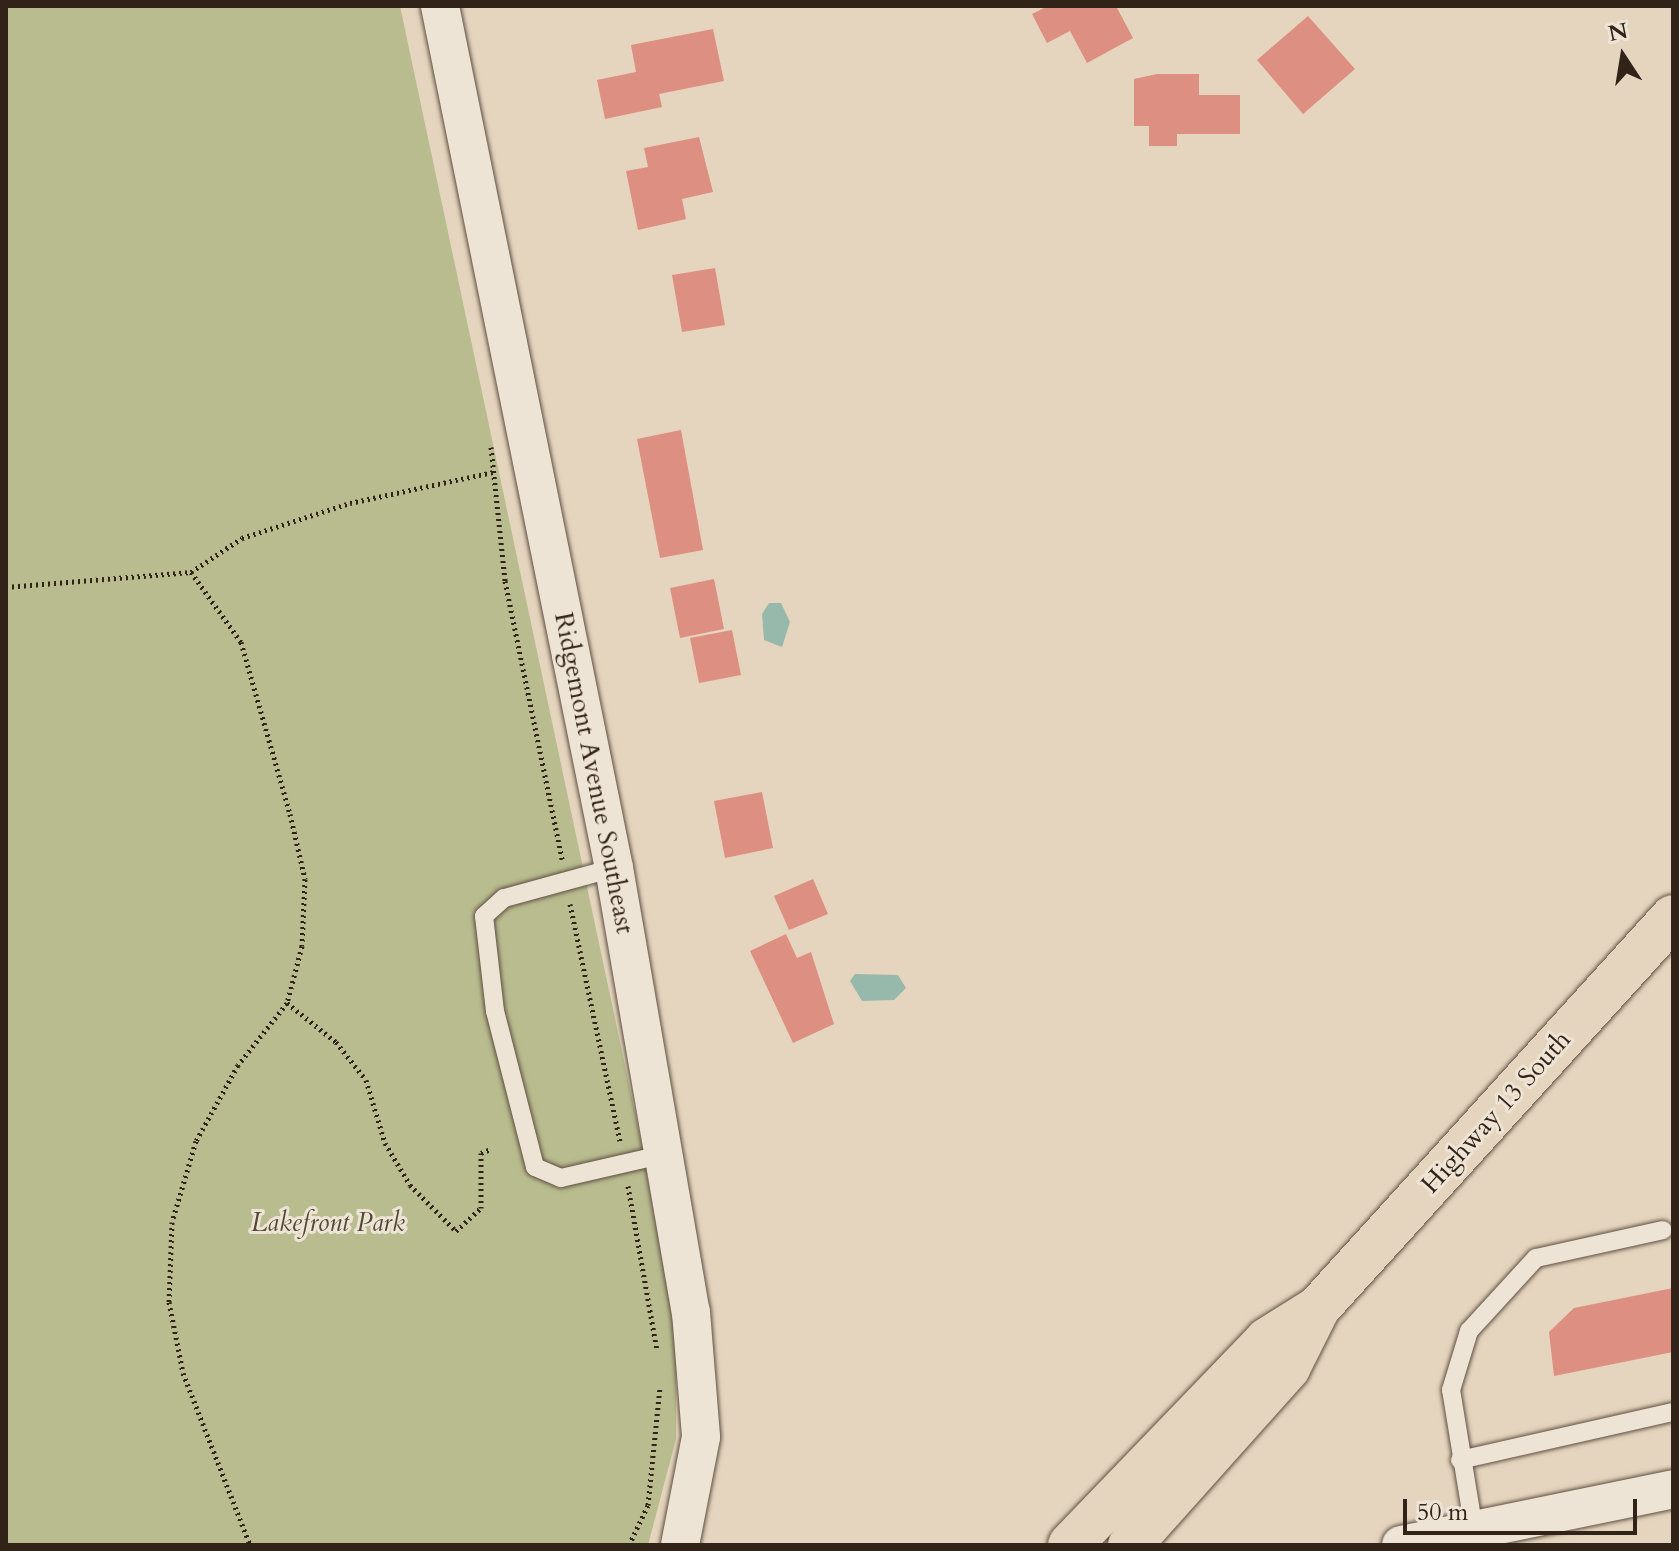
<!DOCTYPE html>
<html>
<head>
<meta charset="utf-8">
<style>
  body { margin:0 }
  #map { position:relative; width:1679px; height:1551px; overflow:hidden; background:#e5d5be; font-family:Cardo,serif }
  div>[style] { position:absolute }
  .green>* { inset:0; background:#b8bc8f }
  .water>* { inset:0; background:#97b9ab }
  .building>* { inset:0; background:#dd8f81 }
  .path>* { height:5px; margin-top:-2.5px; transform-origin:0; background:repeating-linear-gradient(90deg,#322319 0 2px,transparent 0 6px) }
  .roads { filter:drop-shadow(0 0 2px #5f5042) drop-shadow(0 0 2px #5f5042) }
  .service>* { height:18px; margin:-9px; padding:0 9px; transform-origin:9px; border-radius:9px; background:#eee4d5 }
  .minor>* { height:38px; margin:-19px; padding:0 19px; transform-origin:19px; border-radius:19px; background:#eee4d5 }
  .primary>* { height:44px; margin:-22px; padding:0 22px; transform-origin:22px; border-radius:22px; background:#e5d5be }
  span { translate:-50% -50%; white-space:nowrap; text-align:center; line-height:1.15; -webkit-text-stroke:6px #eee4d5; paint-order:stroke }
  .street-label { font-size:26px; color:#322319 }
  .park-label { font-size:26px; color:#544936; font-style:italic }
  .frame { position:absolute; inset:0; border:8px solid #322319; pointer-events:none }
  .north { position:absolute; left:1583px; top:16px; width:80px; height:80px; -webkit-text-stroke:6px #eee4d5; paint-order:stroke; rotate:348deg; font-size:22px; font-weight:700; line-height:32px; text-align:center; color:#322319 }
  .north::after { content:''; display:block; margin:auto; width:28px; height:36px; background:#322319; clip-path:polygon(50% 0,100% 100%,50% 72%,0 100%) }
  .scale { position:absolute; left:1403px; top:1499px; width:234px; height:36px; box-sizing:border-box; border:4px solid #322319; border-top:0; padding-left:10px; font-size:24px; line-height:28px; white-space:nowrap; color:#322319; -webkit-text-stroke:6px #eee4d5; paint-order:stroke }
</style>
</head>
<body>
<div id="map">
  <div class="green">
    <i style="clip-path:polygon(6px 6px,400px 6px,641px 1141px,676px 1339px,676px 1439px,648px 1545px,6px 1545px)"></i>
  </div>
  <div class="water">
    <i style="clip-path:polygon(769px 603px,781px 603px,790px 622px,782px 647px,764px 640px,762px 614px)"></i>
    <i style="clip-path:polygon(855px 974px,898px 975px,906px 988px,894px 1000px,862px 1001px,850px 981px)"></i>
  </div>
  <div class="building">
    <i style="clip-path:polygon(1048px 6px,1116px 6px,1133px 38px,1087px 63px,1070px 31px,1047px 43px,1032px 14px)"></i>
    <i style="clip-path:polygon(1308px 16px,1355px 69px,1303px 114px,1257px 60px)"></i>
    <i style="clip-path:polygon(713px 29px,724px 81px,659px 94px,662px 107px,605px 119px,597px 80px,636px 72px,631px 45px)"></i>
    <i style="clip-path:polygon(1157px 74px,1199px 74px,1199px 95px,1240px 95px,1240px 134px,1177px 134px,1177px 146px,1149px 146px,1149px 126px,1134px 126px,1134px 79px)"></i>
    <i style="clip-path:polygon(699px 137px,713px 192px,682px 199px,686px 219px,638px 230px,626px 171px,648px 167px,644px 148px)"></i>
    <i style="clip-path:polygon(715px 268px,725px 325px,682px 332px,672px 275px)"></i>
    <i style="clip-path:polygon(681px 430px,703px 550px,660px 558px,637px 439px)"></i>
    <i style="clip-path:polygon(714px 579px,724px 629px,680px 638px,670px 588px)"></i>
    <i style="clip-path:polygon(732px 630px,741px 675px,699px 683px,690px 638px)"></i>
    <i style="clip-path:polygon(762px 792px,773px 848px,725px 858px,714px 801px)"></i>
    <i style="clip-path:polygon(813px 879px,828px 914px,789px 930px,774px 896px)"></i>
    <i style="clip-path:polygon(786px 934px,797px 958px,811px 952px,834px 1024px,793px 1043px,750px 951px)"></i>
    <i style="clip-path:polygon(1673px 1288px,1673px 1352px,1554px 1376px,1549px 1332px,1574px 1308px)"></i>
  </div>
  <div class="path">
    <i style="left:491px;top:447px;width:135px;rotate:84deg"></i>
    <i style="left:505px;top:581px;width:284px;rotate:78.4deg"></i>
    <i style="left:191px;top:572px;width:61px;rotate:-33.7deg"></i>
    <i style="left:242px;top:538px;width:114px;rotate:-18deg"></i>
    <i style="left:350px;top:503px;width:146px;rotate:-12.2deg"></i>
    <i style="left:6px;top:587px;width:186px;rotate:-4.6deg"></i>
    <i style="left:191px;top:572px;width:86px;rotate:54.5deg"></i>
    <i style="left:241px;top:642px;width:179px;rotate:74.1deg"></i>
    <i style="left:290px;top:814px;width:67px;rotate:77deg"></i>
    <i style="left:305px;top:879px;width:67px;rotate:92.6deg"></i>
    <i style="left:302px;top:946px;width:59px;rotate:104.7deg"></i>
    <i style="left:287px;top:1003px;width:79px;rotate:128.3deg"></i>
    <i style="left:238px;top:1065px;width:87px;rotate:118.9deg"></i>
    <i style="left:196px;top:1141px;width:84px;rotate:106.5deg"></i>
    <i style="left:172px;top:1222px;width:80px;rotate:92.1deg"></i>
    <i style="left:169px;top:1302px;width:72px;rotate:78.8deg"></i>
    <i style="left:183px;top:1373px;width:185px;rotate:68.7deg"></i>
    <i style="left:570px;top:904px;width:242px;rotate:78.1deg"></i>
    <i style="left:287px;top:1003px;width:63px;rotate:38.5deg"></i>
    <i style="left:336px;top:1042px;width:48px;rotate:51.7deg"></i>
    <i style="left:366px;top:1080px;width:66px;rotate:73.2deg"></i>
    <i style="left:385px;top:1143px;width:49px;rotate:59.2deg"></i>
    <i style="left:410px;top:1185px;width:65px;rotate:45deg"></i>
    <i style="left:456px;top:1231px;width:34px;rotate:-43deg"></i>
    <i style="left:481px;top:1208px;width:55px;rotate:-90deg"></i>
    <i style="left:481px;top:1153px;width:11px;rotate:-22deg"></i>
    <i style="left:628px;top:1186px;width:167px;rotate:80deg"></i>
    <i style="left:629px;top:1545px;width:44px;rotate:-64.6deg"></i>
    <i style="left:648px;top:1505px;width:119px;rotate:-84.2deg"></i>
  </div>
  <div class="roads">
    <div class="service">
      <i style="left:614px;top:868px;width:114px;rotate:164.7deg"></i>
      <i style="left:504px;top:898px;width:27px;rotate:138deg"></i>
      <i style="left:484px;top:916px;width:96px;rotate:83.4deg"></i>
      <i style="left:495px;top:1011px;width:161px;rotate:75.6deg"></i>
      <i style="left:535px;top:1167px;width:28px;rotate:23deg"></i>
      <i style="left:561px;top:1178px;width:107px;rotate:-13deg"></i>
      <i style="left:1460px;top:1460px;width:218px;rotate:-12.7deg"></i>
      <i style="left:1474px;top:1530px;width:142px;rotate:-99.3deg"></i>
      <i style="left:1451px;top:1390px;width:62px;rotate:-73deg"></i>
      <i style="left:1469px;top:1331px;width:99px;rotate:-47.5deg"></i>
      <i style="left:1536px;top:1258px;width:130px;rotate:-12.4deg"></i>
    </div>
    <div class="minor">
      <i style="left:440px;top:6px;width:879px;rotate:78.59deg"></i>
      <i style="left:614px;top:868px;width:451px;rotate:80.2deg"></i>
      <i style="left:691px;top:1312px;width:125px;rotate:85.4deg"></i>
      <i style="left:701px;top:1437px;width:110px;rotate:101deg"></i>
      <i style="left:1401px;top:1545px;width:278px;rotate:-11.6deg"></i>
    </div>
    <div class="primary">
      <i style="left:1070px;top:1545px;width:284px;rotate:-46.1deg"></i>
      <i style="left:1267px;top:1340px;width:60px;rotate:-32.1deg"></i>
      <i style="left:1130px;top:1545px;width:237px;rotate:-48.2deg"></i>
      <i style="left:1288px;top:1368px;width:67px;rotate:-63.4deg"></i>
      <i style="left:1318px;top:1308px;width:528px;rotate:-47.76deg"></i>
    </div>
  </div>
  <div class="street-label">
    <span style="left:594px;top:773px;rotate:79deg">Ridgemont Avenue Southeast</span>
    <span style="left:1496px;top:1112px;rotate:-48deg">Highway 13 South</span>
  </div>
  <div class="park-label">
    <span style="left:328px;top:1223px">Lakefront Park</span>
  </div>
  <div class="frame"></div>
  <div class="north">N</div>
  <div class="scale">50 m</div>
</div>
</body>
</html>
